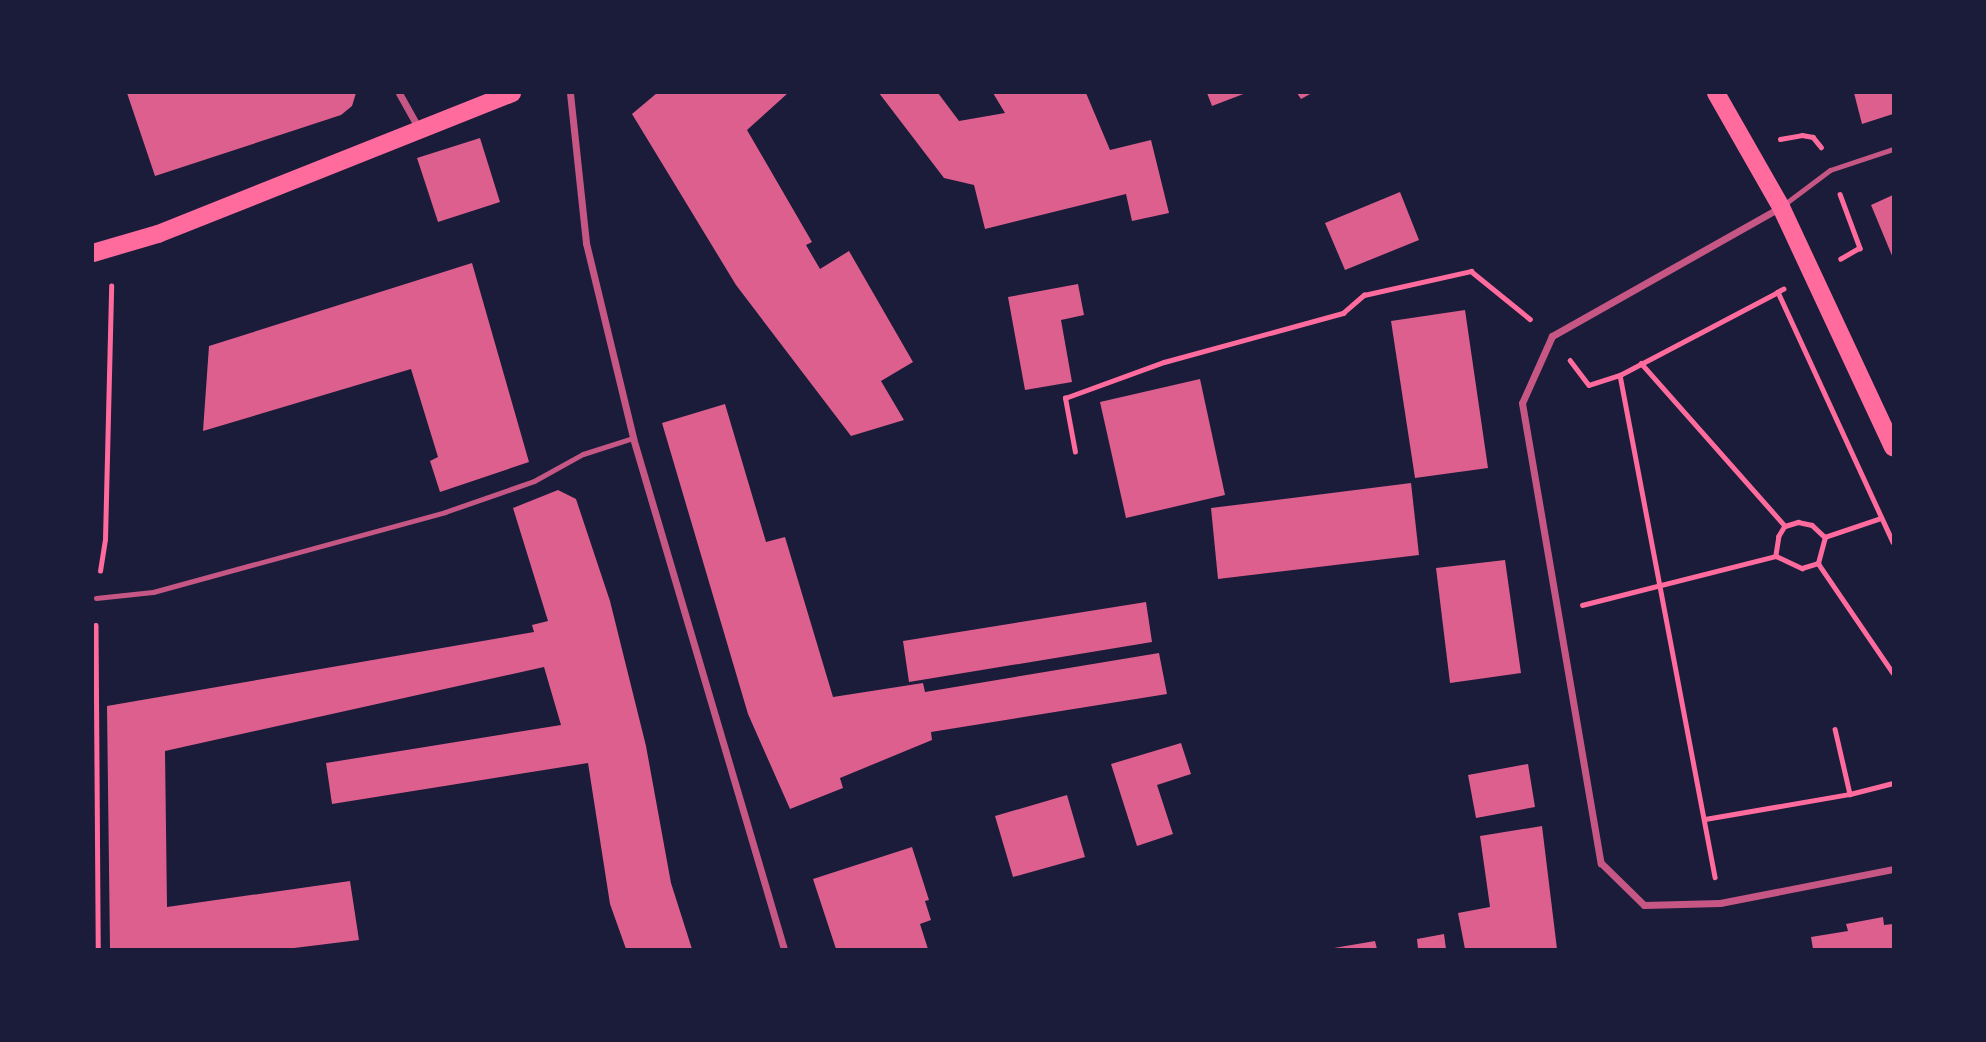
<!DOCTYPE html>
<html>
<head>
<meta charset="utf-8">
<style>
  body { margin:0 }
  #map { position:relative; width:1986px; height:1042px; overflow:hidden; background:#1b1b3a; font-family:Poppins,sans-serif }
  div>[style] { position:absolute }
  .building>* { inset:0; background:#dd5f8e }
  .path>* { height:4.5px; margin:-2.25px; padding:0 2.25px; transform-origin:2.25px; border-radius:2.25px; background:#ff6b9d }
  .service>* { height:5px; margin:-2.5px; padding:0 2.5px; transform-origin:2.5px; border-radius:2.5px; background:#c65784 }
  .minor>* { height:7px; margin:-3.5px; padding:0 3.5px; transform-origin:3.5px; border-radius:3.5px; background:#c65784 }
  .primary>* { height:18px; margin:-9px; padding:0 9px; transform-origin:9px; border-radius:9px; background:#ff6b9d }
  span { translate:-50% -50%; white-space:nowrap; text-align:center; line-height:1.15; -webkit-text-stroke:6px #1b1b3a; paint-order:stroke }
  .frame { position:absolute; inset:0; border:94px solid #1b1b3a; pointer-events:none }
</style>
</head>
<body>
<div id="map">
  <div class="building">
    <i style="clip-path:polygon(127px 93px,356px 93px,352px 106px,341px 115px,155px 176px)"></i>
    <i style="clip-path:polygon(657px 93px,788px 93px,747px 130px,812px 242px,806px 245px,820px 269px,849px 251px,913px 362px,881px 381px,904px 420px,851px 436px,736px 285px,632px 114px)"></i>
    <i style="clip-path:polygon(879px 93px,938px 93px,959px 121px,1005px 113px,993px 93px,1086px 93px,1110px 150px,1151px 140px,1169px 213px,1132px 221px,1126px 194px,985px 229px,974px 185px,944px 178px)"></i>
    <i style="clip-path:polygon(1207px 93px,1246px 93px,1212px 106px)"></i>
    <i style="clip-path:polygon(1297px 93px,1312px 93px,1301px 99px)"></i>
    <i style="clip-path:polygon(1854px 93px,1893px 93px,1893px 114px,1862px 124px)"></i>
    <i style="clip-path:polygon(480px 138px,500px 202px,438px 222px,417px 158px)"></i>
    <i style="clip-path:polygon(1400px 192px,1419px 240px,1345px 270px,1325px 223px)"></i>
    <i style="clip-path:polygon(1893px 195px,1893px 258px,1871px 205px)"></i>
    <i style="clip-path:polygon(472px 263px,529px 462px,440px 492px,430px 461px,438px 457px,411px 369px,203px 431px,209px 346px)"></i>
    <i style="clip-path:polygon(1078px 284px,1084px 315px,1061px 320px,1072px 382px,1025px 390px,1008px 297px)"></i>
    <i style="clip-path:polygon(1465px 310px,1488px 468px,1415px 478px,1391px 321px)"></i>
    <i style="clip-path:polygon(1200px 379px,1225px 495px,1126px 518px,1100px 402px)"></i>
    <i style="clip-path:polygon(725px 404px,766px 542px,785px 537px,833px 697px,923px 683px,925px 692px,1159px 653px,1167px 694px,931px 732px,932px 740px,840px 778px,843px 788px,790px 809px,748px 714px,662px 423px)"></i>
    <i style="clip-path:polygon(1411px 483px,1419px 555px,1218px 579px,1211px 508px)"></i>
    <i style="clip-path:polygon(558px 490px,576px 499px,610px 601px,646px 746px,671px 883px,692px 949px,626px 949px,610px 904px,588px 763px,332px 804px,326px 763px,561px 725px,544px 667px,165px 751px,167px 907px,350px 881px,359px 940px,286px 949px,110px 949px,107px 706px,534px 632px,532px 625px,548px 621px,513px 508px)"></i>
    <i style="clip-path:polygon(1505px 560px,1521px 673px,1450px 683px,1436px 568px)"></i>
    <i style="clip-path:polygon(1146px 602px,1152px 642px,909px 682px,903px 641px)"></i>
    <i style="clip-path:polygon(1181px 743px,1191px 774px,1157px 785px,1173px 834px,1137px 846px,1111px 764px)"></i>
    <i style="clip-path:polygon(1528px 764px,1535px 807px,1476px 818px,1468px 775px)"></i>
    <i style="clip-path:polygon(1067px 795px,1085px 857px,1013px 877px,995px 816px)"></i>
    <i style="clip-path:polygon(1542px 826px,1557px 949px,1465px 949px,1458px 913px,1490px 907px,1480px 836px)"></i>
    <i style="clip-path:polygon(912px 847px,929px 900px,925px 901px,931px 920px,920px 924px,928px 949px,836px 949px,813px 879px)"></i>
    <i style="clip-path:polygon(1883px 917px,1884px 925px,1893px 924px,1893px 949px,1813px 949px,1811px 937px,1848px 931px,1846px 924px)"></i>
    <i style="clip-path:polygon(1444px 934px,1446px 949px,1418px 949px,1417px 939px)"></i>
    <i style="clip-path:polygon(1375px 941px,1377px 949px,1334px 949px,1334px 948px)"></i>
  </div>
  <div class="path">
    <i style="left:1780px;top:139px;width:22px;rotate:-10deg"></i>
    <i style="left:1802px;top:135px;width:11px;rotate:10deg"></i>
    <i style="left:1813px;top:137px;width:13px;rotate:51deg"></i>
    <i style="left:1840px;top:194px;width:58px;rotate:69.7deg"></i>
    <i style="left:1860px;top:248px;width:22px;rotate:150deg"></i>
    <i style="left:1784px;top:289px;width:7px;rotate:153deg"></i>
    <i style="left:1778px;top:292px;width:275px;rotate:65.3deg"></i>
    <i style="left:1570px;top:360px;width:31px;rotate:53deg"></i>
    <i style="left:1589px;top:385px;width:33px;rotate:-18deg"></i>
    <i style="left:1620px;top:375px;width:511px;rotate:79.28deg"></i>
    <i style="left:1641px;top:363px;width:217px;rotate:48.5deg"></i>
    <i style="left:1785px;top:526px;width:12px;rotate:121deg"></i>
    <i style="left:1779px;top:536px;width:20px;rotate:99deg"></i>
    <i style="left:1620px;top:375px;width:178px;rotate:-27.7deg"></i>
    <i style="left:1075px;top:452px;width:55px;rotate:-100.5deg"></i>
    <i style="left:1065px;top:398px;width:105px;rotate:-20deg"></i>
    <i style="left:1164px;top:362px;width:186px;rotate:-15.3deg"></i>
    <i style="left:1343px;top:313px;width:28px;rotate:-41deg"></i>
    <i style="left:1364px;top:295px;width:110px;rotate:-12.6deg"></i>
    <i style="left:1471px;top:271px;width:76px;rotate:39.1deg"></i>
    <i style="left:1785px;top:526px;width:14px;rotate:-17deg"></i>
    <i style="left:1798px;top:522px;width:14px;rotate:12deg"></i>
    <i style="left:1812px;top:525px;width:18px;rotate:43deg"></i>
    <i style="left:1818px;top:563px;width:133px;rotate:55.7deg"></i>
    <i style="left:100px;top:571px;width:32px;rotate:-81deg"></i>
    <i style="left:105px;top:539px;width:253px;rotate:-88.6deg"></i>
    <i style="left:1582px;top:605px;width:200px;rotate:-14.2deg"></i>
    <i style="left:1776px;top:556px;width:29px;rotate:25deg"></i>
    <i style="left:1802px;top:568px;width:17px;rotate:-17deg"></i>
    <i style="left:1818px;top:563px;width:27px;rotate:-75deg"></i>
    <i style="left:1825px;top:537px;width:59px;rotate:-18.7deg"></i>
    <i style="left:96px;top:625px;width:324px;rotate:89.6deg"></i>
    <i style="left:1835px;top:729px;width:67px;rotate:77deg"></i>
    <i style="left:1850px;top:794px;width:44px;rotate:-14.3deg"></i>
    <i style="left:1705px;top:819px;width:147px;rotate:-9.8deg"></i>
  </div>
  <div class="service">
    <i style="left:1782px;top:206px;width:60px;rotate:-36.9deg"></i>
    <i style="left:1830px;top:170px;width:66px;rotate:-18.4deg"></i>
    <i style="left:96px;top:598px;width:57px;rotate:-6deg"></i>
    <i style="left:153px;top:592px;width:303px;rotate:-15.3deg"></i>
    <i style="left:445px;top:512px;width:94px;rotate:-19.2deg"></i>
    <i style="left:534px;top:481px;width:56px;rotate:-28.9deg"></i>
    <i style="left:583px;top:454px;width:52px;rotate:-17.7deg"></i>
  </div>
  <div class="minor">
    <i style="left:399px;top:93px;width:41px;rotate:60.9deg"></i>
    <i style="left:570px;top:93px;width:151px;rotate:83.9deg"></i>
    <i style="left:586px;top:243px;width:201px;rotate:76.4deg"></i>
    <i style="left:633px;top:438px;width:533px;rotate:73.54deg"></i>
    <i style="left:1781px;top:207px;width:263px;rotate:150.6deg"></i>
    <i style="left:1552px;top:336px;width:73px;rotate:114.1deg"></i>
    <i style="left:1522px;top:403px;width:467px;rotate:80.3deg"></i>
    <i style="left:1601px;top:863px;width:60px;rotate:44.3deg"></i>
    <i style="left:1644px;top:905px;width:76px;rotate:-1.5deg"></i>
    <i style="left:1720px;top:903px;width:176px;rotate:-11.1deg"></i>
  </div>
  <div class="primary">
    <i style="left:1716px;top:93px;width:131px;rotate:60.3deg"></i>
    <i style="left:1781px;top:207px;width:265px;rotate:65deg"></i>
    <i style="left:93px;top:253px;width:68px;rotate:-16.3deg"></i>
    <i style="left:158px;top:234px;width:381px;rotate:-21.7deg"></i>
  </div>
  <div class="frame"></div>
</div>
</body>
</html>
